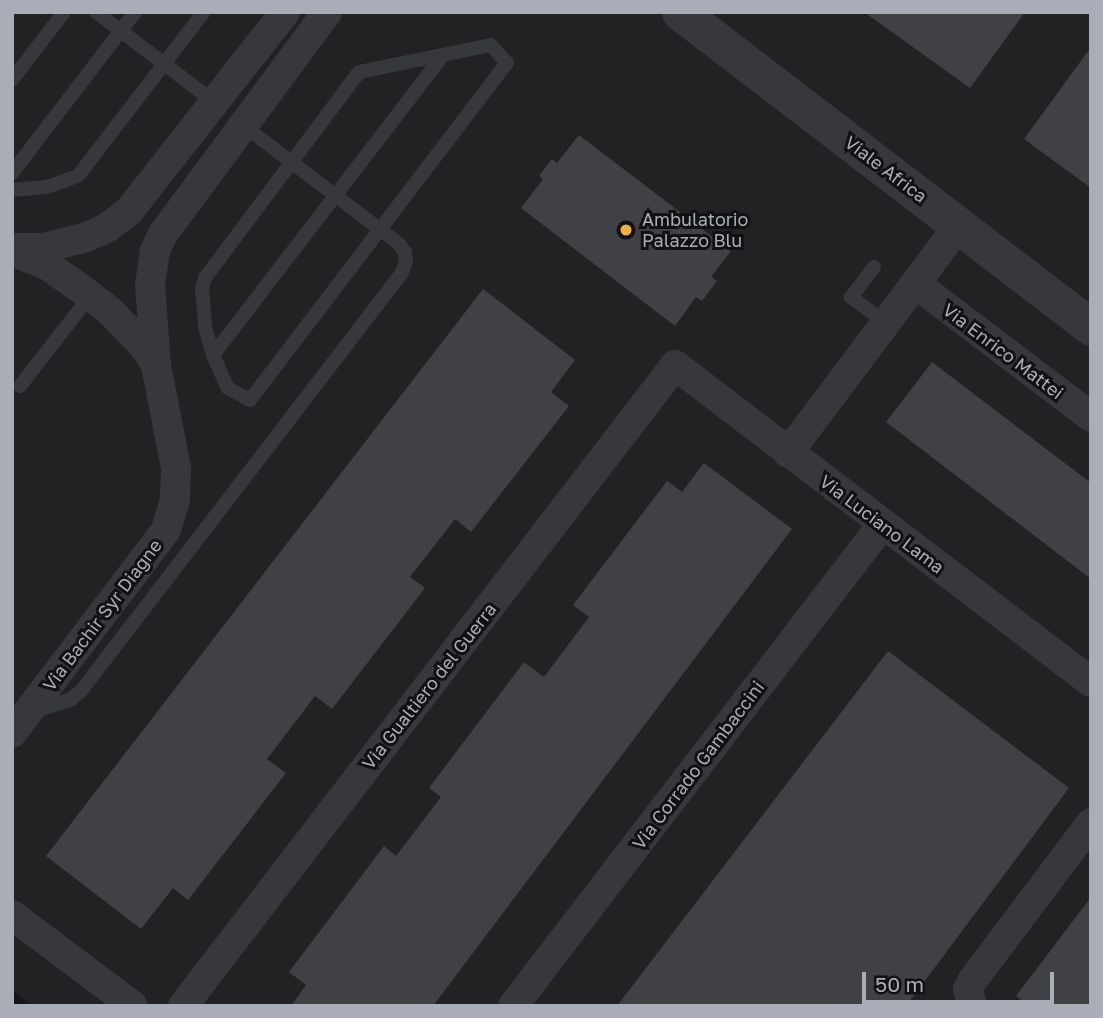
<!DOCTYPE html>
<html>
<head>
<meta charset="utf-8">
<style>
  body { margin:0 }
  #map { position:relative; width:1103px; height:1018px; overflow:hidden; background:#161618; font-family:"Golos Text",sans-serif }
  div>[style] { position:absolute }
  .built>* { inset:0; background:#222225 }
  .building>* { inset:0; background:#404145 }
  .service>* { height:14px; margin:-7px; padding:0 7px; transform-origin:7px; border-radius:7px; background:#37383d }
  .minor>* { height:30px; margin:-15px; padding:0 15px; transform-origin:15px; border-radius:15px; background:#37383d }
  .tertiary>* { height:37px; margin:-18.5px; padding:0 18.5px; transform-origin:18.5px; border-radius:18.5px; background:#37383d }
  .dots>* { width:19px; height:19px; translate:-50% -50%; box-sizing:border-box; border:4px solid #111113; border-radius:50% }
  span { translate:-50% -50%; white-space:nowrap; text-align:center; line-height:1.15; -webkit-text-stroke:6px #111113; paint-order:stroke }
  .street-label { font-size:18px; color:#a8adb8 }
  .poi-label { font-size:18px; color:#a8adb8 }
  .left { translate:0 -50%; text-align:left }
  .frame { position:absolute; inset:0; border:14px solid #a8adb8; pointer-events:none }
  .scale { position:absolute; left:862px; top:972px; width:192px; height:32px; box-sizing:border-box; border:4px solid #a8adb8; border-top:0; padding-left:9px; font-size:21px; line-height:24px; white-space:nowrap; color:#a8adb8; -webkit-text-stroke:5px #111113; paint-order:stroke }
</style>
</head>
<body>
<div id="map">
  <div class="built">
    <i style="clip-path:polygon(12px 12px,1091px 12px,1091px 1006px,32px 1006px,12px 990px)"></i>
  </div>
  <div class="building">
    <i style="clip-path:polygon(864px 12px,1025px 12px,970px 88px)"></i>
    <i style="clip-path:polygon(1091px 47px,1091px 188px,1024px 139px)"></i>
    <i style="clip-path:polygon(579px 135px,731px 251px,711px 277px,717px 281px,702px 301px,696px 297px,675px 326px,521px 208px,543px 179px,539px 176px,552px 159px,557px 163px)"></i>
    <i style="clip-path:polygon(483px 289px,575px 360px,551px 392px,569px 406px,471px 532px,455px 519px,410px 577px,425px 588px,332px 709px,315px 696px,267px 759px,286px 773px,188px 900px,173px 888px,141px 929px,46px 856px)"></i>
    <i style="clip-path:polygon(932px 362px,1091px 483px,1091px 579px,886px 422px)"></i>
    <i style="clip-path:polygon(704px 463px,792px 529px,433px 1006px,291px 1006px,306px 985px,289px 972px,384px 846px,396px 856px,441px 797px,429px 788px,524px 662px,544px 677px,589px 617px,573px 605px,667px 481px,682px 492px)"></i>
    <i style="clip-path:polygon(888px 651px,1069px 788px,906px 1006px,617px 1006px)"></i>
    <i style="clip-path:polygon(1091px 897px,1091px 1006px,1030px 1006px,1016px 996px)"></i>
  </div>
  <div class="service">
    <i style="left:96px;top:12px;width:148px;rotate:37.3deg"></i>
    <i style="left:12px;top:80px;width:86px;rotate:-52.6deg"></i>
    <i style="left:12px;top:173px;width:203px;rotate:-52.6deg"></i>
    <i style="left:12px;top:190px;width:35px;rotate:-5deg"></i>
    <i style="left:47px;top:187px;width:33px;rotate:-20deg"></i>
    <i style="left:78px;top:176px;width:207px;rotate:-52.5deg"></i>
    <i style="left:874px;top:267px;width:38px;rotate:127deg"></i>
    <i style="left:851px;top:297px;width:44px;rotate:36.6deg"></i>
    <i style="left:213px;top:355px;width:36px;rotate:66deg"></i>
    <i style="left:228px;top:388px;width:25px;rotate:29deg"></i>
    <i style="left:250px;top:400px;width:424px;rotate:-52.7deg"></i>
    <i style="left:507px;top:63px;width:24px;rotate:-132deg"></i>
    <i style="left:491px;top:45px;width:135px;rotate:168.4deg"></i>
    <i style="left:359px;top:72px;width:257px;rotate:126.8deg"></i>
    <i style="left:205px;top:278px;width:11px;rotate:105deg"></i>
    <i style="left:202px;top:289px;width:38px;rotate:85deg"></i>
    <i style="left:205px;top:327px;width:29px;rotate:74deg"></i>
    <i style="left:213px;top:355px;width:378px;rotate:-52.5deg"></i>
    <i style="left:20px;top:386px;width:114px;rotate:-52.1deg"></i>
    <i style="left:35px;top:711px;width:38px;rotate:-18deg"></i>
    <i style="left:71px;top:699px;width:13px;rotate:-39deg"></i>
    <i style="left:81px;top:691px;width:526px;rotate:-52.5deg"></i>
    <i style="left:401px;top:274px;width:13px;rotate:-67deg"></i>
    <i style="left:406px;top:262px;width:10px;rotate:-96deg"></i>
    <i style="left:405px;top:252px;width:10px;rotate:-127deg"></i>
    <i style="left:399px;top:244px;width:196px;rotate:-142.7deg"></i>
  </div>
  <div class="minor">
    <i style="left:13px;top:248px;width:30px"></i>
    <i style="left:43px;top:248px;width:45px;rotate:-14deg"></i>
    <i style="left:87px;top:237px;width:23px;rotate:-25deg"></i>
    <i style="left:108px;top:227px;width:26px;rotate:-37deg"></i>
    <i style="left:129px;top:211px;width:253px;rotate:-51.9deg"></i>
    <i style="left:12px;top:251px;width:38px;rotate:22deg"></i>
    <i style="left:47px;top:265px;width:45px;rotate:35.1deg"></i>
    <i style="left:84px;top:291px;width:34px;rotate:38deg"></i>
    <i style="left:111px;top:312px;width:51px;rotate:46.6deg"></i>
    <i style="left:146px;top:349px;width:19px;rotate:58deg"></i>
    <i style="left:156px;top:365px;width:105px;rotate:79deg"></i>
    <i style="left:176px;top:468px;width:32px;rotate:92deg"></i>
    <i style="left:175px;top:500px;width:31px;rotate:107deg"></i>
    <i style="left:166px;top:530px;width:255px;rotate:127.2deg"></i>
    <i style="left:916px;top:284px;width:220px;rotate:37.2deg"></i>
    <i style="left:156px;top:365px;width:79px;rotate:-94.3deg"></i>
    <i style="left:150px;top:286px;width:35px;rotate:-82deg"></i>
    <i style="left:155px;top:251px;width:19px;rotate:-65deg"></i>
    <i style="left:163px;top:234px;width:276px;rotate:-53.5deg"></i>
    <i style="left:788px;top:453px;width:285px;rotate:-53.1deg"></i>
    <i style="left:12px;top:915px;width:151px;rotate:36.9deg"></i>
    <i style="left:183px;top:1006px;width:808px;rotate:-52.49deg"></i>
    <i style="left:675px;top:365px;width:523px;rotate:37.31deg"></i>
    <i style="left:513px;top:1006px;width:606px;rotate:-52.51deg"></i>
    <i style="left:972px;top:1006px;width:17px;rotate:-103deg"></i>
    <i style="left:968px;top:989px;width:9px;rotate:-63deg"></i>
    <i style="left:972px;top:981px;width:198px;rotate:-53deg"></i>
  </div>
  <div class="tertiary">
    <i style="left:680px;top:12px;width:518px;rotate:37.47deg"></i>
  </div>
  <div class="dots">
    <i style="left:626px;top:230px;background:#f2b134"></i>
  </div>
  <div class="street-label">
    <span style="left:886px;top:169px;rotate:37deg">Viale Africa</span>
    <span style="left:1003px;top:351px;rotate:37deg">Via Enrico Mattei</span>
    <span style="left:882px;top:524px;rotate:37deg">Via Luciano Lama</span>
    <span style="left:102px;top:615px;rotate:-53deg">Via Bachir Syr Diagne</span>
    <span style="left:429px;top:686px;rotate:-52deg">Via Gualtiero del Guerra</span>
    <span style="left:698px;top:765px;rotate:-53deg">Via Corrado Gambaccini</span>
  </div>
  <div class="poi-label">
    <span class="left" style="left:642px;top:230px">Ambulatorio<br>Palazzo Blu</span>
  </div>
  <div class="frame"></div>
  <div class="scale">50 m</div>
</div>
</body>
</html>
